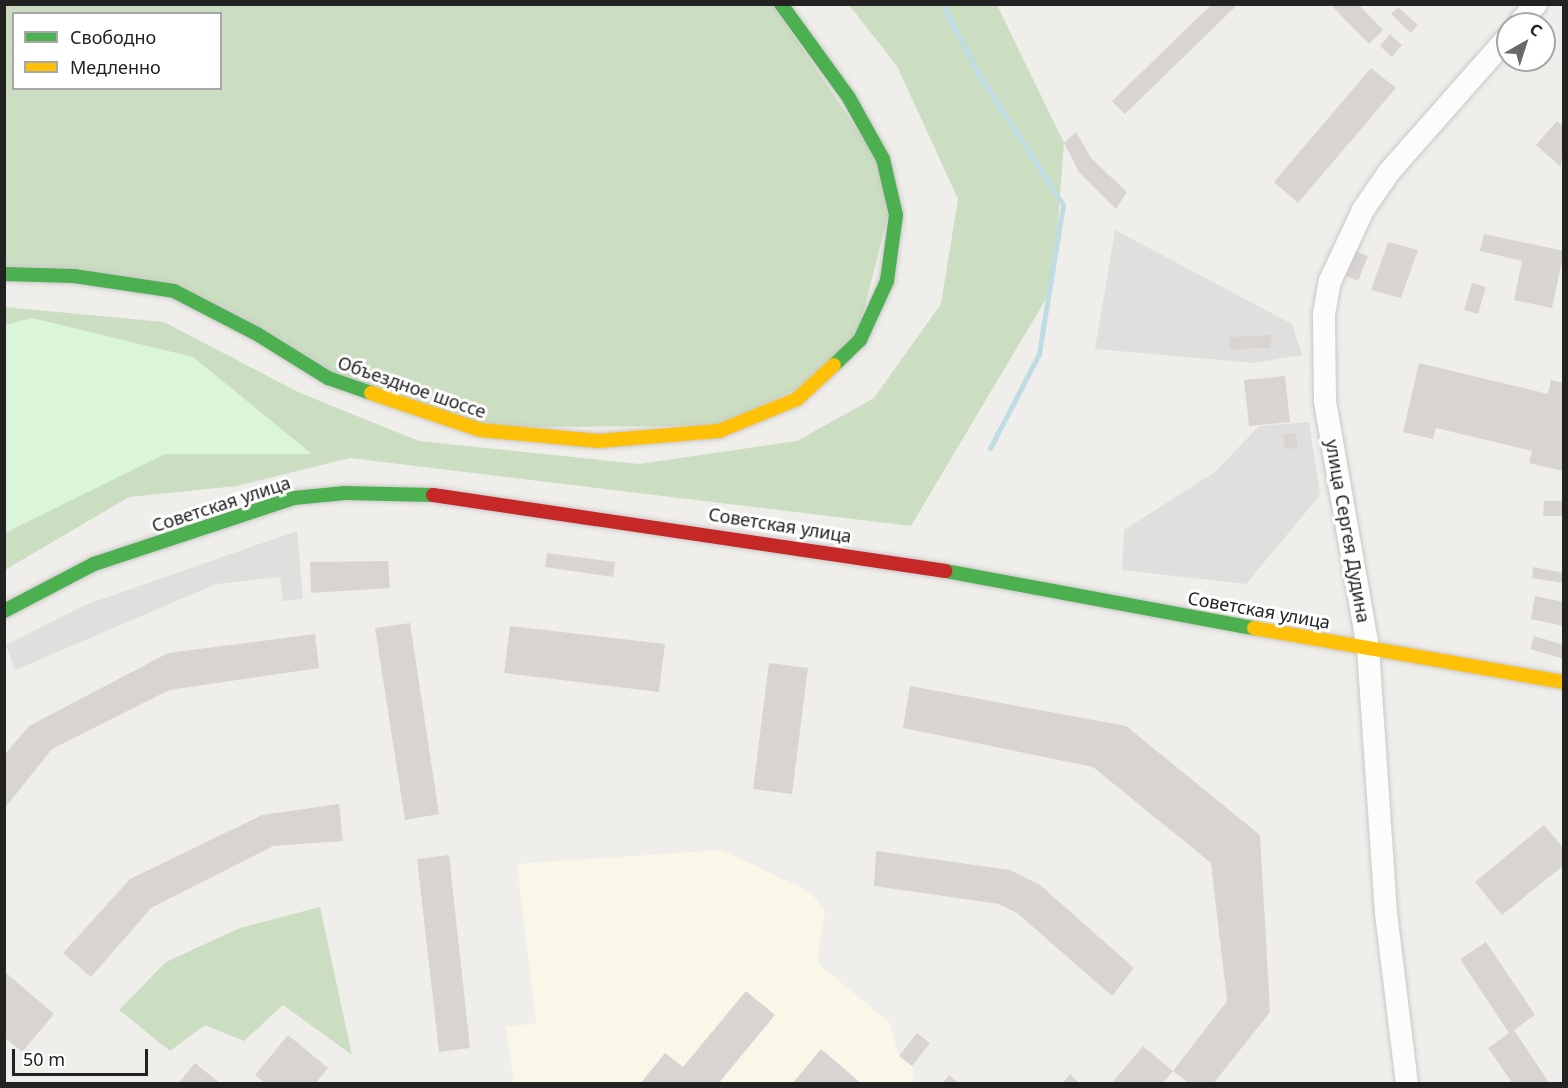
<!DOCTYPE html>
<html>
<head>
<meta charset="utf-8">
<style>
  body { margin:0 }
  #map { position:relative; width:1568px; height:1088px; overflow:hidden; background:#f0eeeb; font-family:"Noto Sans",sans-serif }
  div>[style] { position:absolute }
  .education>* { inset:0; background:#f8f7e8 }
  .forest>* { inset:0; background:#cbdec1 }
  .park>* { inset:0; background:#daf5da }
  .parking>* { inset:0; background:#e0dfde }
  .stream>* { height:5px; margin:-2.5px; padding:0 2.5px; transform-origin:2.5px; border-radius:2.5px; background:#bfdbe3 }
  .building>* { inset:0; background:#d7d4d2 }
  .roads { filter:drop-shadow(0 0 2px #c9c8c7) drop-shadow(0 0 2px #c9c8c7) }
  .street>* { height:22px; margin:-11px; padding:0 11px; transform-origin:11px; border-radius:11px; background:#fdfcfc }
  .fast>* { height:14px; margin:-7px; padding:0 7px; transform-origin:7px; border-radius:7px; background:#4caf50 }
  .slow>* { height:14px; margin:-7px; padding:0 7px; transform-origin:7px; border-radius:7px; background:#ffc107 }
  .jam>* { height:14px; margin:-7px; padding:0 7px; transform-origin:7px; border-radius:7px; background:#c62828 }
  span { translate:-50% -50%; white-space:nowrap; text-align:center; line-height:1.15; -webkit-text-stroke:6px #fff; paint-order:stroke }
  .street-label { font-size:18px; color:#222 }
  .frame { position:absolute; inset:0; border:6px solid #222; pointer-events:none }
  .legend { position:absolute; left:12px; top:12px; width:210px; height:78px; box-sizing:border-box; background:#fff; border:2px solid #a7a7a7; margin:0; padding:8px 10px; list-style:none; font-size:18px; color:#222 }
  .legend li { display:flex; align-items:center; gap:12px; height:30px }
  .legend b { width:30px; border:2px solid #a7a7a7 }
  .north { position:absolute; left:1496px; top:12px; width:60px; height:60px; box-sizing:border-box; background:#fff; border:2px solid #a7a7a7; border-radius:50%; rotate:39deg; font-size:16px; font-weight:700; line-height:24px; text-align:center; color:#222 }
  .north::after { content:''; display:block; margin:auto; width:21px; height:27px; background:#6a6968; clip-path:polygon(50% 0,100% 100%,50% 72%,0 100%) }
  .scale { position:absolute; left:12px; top:1049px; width:136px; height:27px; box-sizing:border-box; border:3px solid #222; border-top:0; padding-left:8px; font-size:18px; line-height:21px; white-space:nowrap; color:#222; -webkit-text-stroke:4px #fff; paint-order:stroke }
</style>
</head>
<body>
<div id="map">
  <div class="education">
    <i style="clip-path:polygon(722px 850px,810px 892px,825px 911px,817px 963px,889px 1022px,899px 1056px,912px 1066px,914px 1083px,514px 1083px,506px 1027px,536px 1023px,517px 864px)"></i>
  </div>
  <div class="forest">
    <i style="clip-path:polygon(evenodd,5px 5px,773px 5px,879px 162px,888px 215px,858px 334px,797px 389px,717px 426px,490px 427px,335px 374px,175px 284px,5px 269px,5px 5px,14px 14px,220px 14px,220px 88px,14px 88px,14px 14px)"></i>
    <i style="clip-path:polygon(849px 5px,997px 5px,1064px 143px,1053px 287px,911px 526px,350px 458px,237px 486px,129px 497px,5px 570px,5px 307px,164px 322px,300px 393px,419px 441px,639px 464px,797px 441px,874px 398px,941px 304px,958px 199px,897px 66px)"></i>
    <i style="clip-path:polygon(320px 907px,352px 1055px,283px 1005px,244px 1041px,205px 1025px,170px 1051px,119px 1010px,166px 962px,240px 928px)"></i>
  </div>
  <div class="park">
    <i style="clip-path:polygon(32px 318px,193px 357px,312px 454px,165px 454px,5px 533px,5px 325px)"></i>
  </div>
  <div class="parking">
    <i style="clip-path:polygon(1115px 230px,1292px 324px,1302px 355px,1255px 363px,1095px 349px)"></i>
    <i style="clip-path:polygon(1309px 422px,1320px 495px,1246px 584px,1122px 570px,1124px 530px,1215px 472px,1259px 426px)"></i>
    <i style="clip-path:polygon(297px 531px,303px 599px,283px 601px,280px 577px,216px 584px,15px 670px,6px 645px,85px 605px)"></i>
  </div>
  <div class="stream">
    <i style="left:942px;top:4px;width:78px;rotate:62.4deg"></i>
    <i style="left:978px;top:73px;width:157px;rotate:57.2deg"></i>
    <i style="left:1063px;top:205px;width:151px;rotate:99.2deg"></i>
    <i style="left:1039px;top:354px;width:106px;rotate:117.5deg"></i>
  </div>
  <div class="building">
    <i style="clip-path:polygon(1212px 4px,1238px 4px,1125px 114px,1112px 101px)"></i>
    <i style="clip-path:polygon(1330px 4px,1358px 4px,1383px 30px,1369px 44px)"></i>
    <i style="clip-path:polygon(1398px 7px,1418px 25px,1411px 33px,1391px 14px)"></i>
    <i style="clip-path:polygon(1390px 34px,1402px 45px,1392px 57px,1380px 46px)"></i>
    <i style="clip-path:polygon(1371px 68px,1396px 88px,1298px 203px,1274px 182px)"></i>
    <i style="clip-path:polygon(1557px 121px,1564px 127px,1561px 167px,1536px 145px)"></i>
    <i style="clip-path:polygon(1076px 132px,1091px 158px,1127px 192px,1116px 209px,1079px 172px,1064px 143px)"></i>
    <i style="clip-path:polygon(1484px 234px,1564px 251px,1552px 308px,1514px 300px,1522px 261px,1480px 251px)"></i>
    <i style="clip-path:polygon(1388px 242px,1418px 250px,1401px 298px,1371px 290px)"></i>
    <i style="clip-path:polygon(1356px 251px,1368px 256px,1358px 281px,1346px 276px)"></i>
    <i style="clip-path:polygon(1472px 283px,1486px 287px,1478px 314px,1464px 310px)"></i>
    <i style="clip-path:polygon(1272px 335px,1270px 348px,1230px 349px,1229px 337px)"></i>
    <i style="clip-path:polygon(1419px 363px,1548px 394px,1551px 380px,1564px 383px,1563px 471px,1529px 463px,1532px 451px,1436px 428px,1433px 439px,1403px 432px)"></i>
    <i style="clip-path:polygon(1285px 376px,1290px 422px,1249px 426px,1244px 380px)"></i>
    <i style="clip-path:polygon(1296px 433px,1298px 448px,1285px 449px,1283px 435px)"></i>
    <i style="clip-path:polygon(1544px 501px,1564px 501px,1564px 516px,1543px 516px)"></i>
    <i style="clip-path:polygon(547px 553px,615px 562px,613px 577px,545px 567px)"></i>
    <i style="clip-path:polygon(388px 561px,390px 588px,311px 593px,310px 562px)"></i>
    <i style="clip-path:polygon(1533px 567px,1564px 573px,1564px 583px,1532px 578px)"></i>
    <i style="clip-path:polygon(1535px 596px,1564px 602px,1564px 626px,1531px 619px)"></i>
    <i style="clip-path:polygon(410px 623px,439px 814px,405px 820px,375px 628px)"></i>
    <i style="clip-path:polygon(510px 626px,665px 644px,659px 692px,504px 673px)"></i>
    <i style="clip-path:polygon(315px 634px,319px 668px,169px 690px,52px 749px,4px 809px,4px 755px,29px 726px,168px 653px)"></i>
    <i style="clip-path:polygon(1534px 636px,1564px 645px,1564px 659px,1530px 649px)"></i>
    <i style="clip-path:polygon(769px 663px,808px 668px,792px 794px,753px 789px)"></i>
    <i style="clip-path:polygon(910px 686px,1126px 726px,1260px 835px,1270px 1012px,1213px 1084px,1190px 1084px,1173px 1071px,1227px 1001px,1211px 863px,1093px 767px,903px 728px)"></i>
    <i style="clip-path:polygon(339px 804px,343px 841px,273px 846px,151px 908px,91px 977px,63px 953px,130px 879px,262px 815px)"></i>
    <i style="clip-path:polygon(1544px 825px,1564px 849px,1564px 865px,1502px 915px,1475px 882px)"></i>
    <i style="clip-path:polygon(876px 851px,1010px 870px,1040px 885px,1134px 968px,1112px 996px,1017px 913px,999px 904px,874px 886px)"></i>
    <i style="clip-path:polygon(449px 855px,470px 1048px,439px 1052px,417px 859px)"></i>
    <i style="clip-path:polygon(1486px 942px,1535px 1015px,1514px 1030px,1550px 1084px,1513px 1084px,1488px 1048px,1509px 1033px,1460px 959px)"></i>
    <i style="clip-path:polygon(4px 971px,54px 1014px,22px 1052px,4px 1037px)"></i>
    <i style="clip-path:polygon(746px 991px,775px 1015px,718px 1084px,640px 1084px,665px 1053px,683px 1067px)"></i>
    <i style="clip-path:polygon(917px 1033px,930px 1043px,912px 1066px,899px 1056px)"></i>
    <i style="clip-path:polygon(288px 1035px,328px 1068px,315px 1084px,266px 1084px,255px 1075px)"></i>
    <i style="clip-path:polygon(1143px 1046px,1173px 1071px,1162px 1084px,1111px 1084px)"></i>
    <i style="clip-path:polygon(821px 1049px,862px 1084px,792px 1084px)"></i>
    <i style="clip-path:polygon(195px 1063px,221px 1084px,178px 1084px)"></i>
    <i style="clip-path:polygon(1070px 1074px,1080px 1084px,1062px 1084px)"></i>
    <i style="clip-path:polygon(949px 1075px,960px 1084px,942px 1084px)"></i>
  </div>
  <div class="roads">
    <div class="street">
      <i style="left:1519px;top:24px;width:26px;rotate:-50deg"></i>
      <i style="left:1407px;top:1084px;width:172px;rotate:-97deg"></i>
      <i style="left:1386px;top:913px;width:266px;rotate:-93.9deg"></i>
      <i style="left:1368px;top:648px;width:251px;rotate:-99.9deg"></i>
      <i style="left:1325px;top:401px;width:87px;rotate:-90.7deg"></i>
      <i style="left:1324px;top:314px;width:34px;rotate:-80deg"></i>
      <i style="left:1330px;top:281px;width:78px;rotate:-65.1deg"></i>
      <i style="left:1363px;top:210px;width:46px;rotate:-55.6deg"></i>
      <i style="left:1389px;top:172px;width:180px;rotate:-48.6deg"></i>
    </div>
    <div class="fast">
      <i style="left:781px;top:4px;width:116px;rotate:54.1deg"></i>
      <i style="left:849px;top:98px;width:70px;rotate:60.9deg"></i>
      <i style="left:883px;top:159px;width:57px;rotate:76.9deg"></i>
      <i style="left:896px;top:215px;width:67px;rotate:97.8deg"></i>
      <i style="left:887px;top:281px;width:65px;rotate:114.6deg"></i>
      <i style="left:860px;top:340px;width:36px;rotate:136deg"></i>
      <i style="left:4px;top:274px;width:70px;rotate:1.6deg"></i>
      <i style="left:74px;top:276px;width:101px;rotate:8.5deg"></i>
      <i style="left:174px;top:291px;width:93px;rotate:27.4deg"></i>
      <i style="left:257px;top:334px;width:84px;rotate:31.8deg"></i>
      <i style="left:328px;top:378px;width:46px;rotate:19.2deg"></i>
      <i style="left:945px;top:571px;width:314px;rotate:10.5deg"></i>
      <i style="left:4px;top:611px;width:102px;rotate:-27.6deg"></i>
      <i style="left:94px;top:564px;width:211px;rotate:-18.3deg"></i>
      <i style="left:294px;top:498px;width:51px;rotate:-5.6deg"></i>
      <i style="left:345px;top:493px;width:88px;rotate:1.3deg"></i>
    </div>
    <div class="slow">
      <i style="left:371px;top:393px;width:115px;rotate:18.7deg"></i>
      <i style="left:480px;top:430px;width:119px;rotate:5.3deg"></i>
      <i style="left:598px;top:441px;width:121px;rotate:-4.7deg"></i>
      <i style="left:719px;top:431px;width:84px;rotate:-22.3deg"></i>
      <i style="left:797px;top:399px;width:50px;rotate:-42.6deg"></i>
      <i style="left:1254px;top:628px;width:315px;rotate:9.9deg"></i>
    </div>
    <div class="jam">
      <i style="left:433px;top:495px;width:518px;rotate:8.44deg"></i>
    </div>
  </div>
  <div class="street-label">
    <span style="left:412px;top:387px;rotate:19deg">Объездное шоссе</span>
    <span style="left:221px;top:504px;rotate:-18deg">Советская улица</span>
    <span style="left:780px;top:525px;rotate:9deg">Советская улица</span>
    <span style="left:1348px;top:531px;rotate:80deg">улица Сергея Дудина</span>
    <span style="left:1259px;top:610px;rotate:10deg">Советская улица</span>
  </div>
  <div class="frame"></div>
  <ul class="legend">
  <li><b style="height:8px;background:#4caf50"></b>Свободно</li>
  <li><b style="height:8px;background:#ffc107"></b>Медленно</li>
  </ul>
  <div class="north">С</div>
  <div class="scale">50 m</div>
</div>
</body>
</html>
